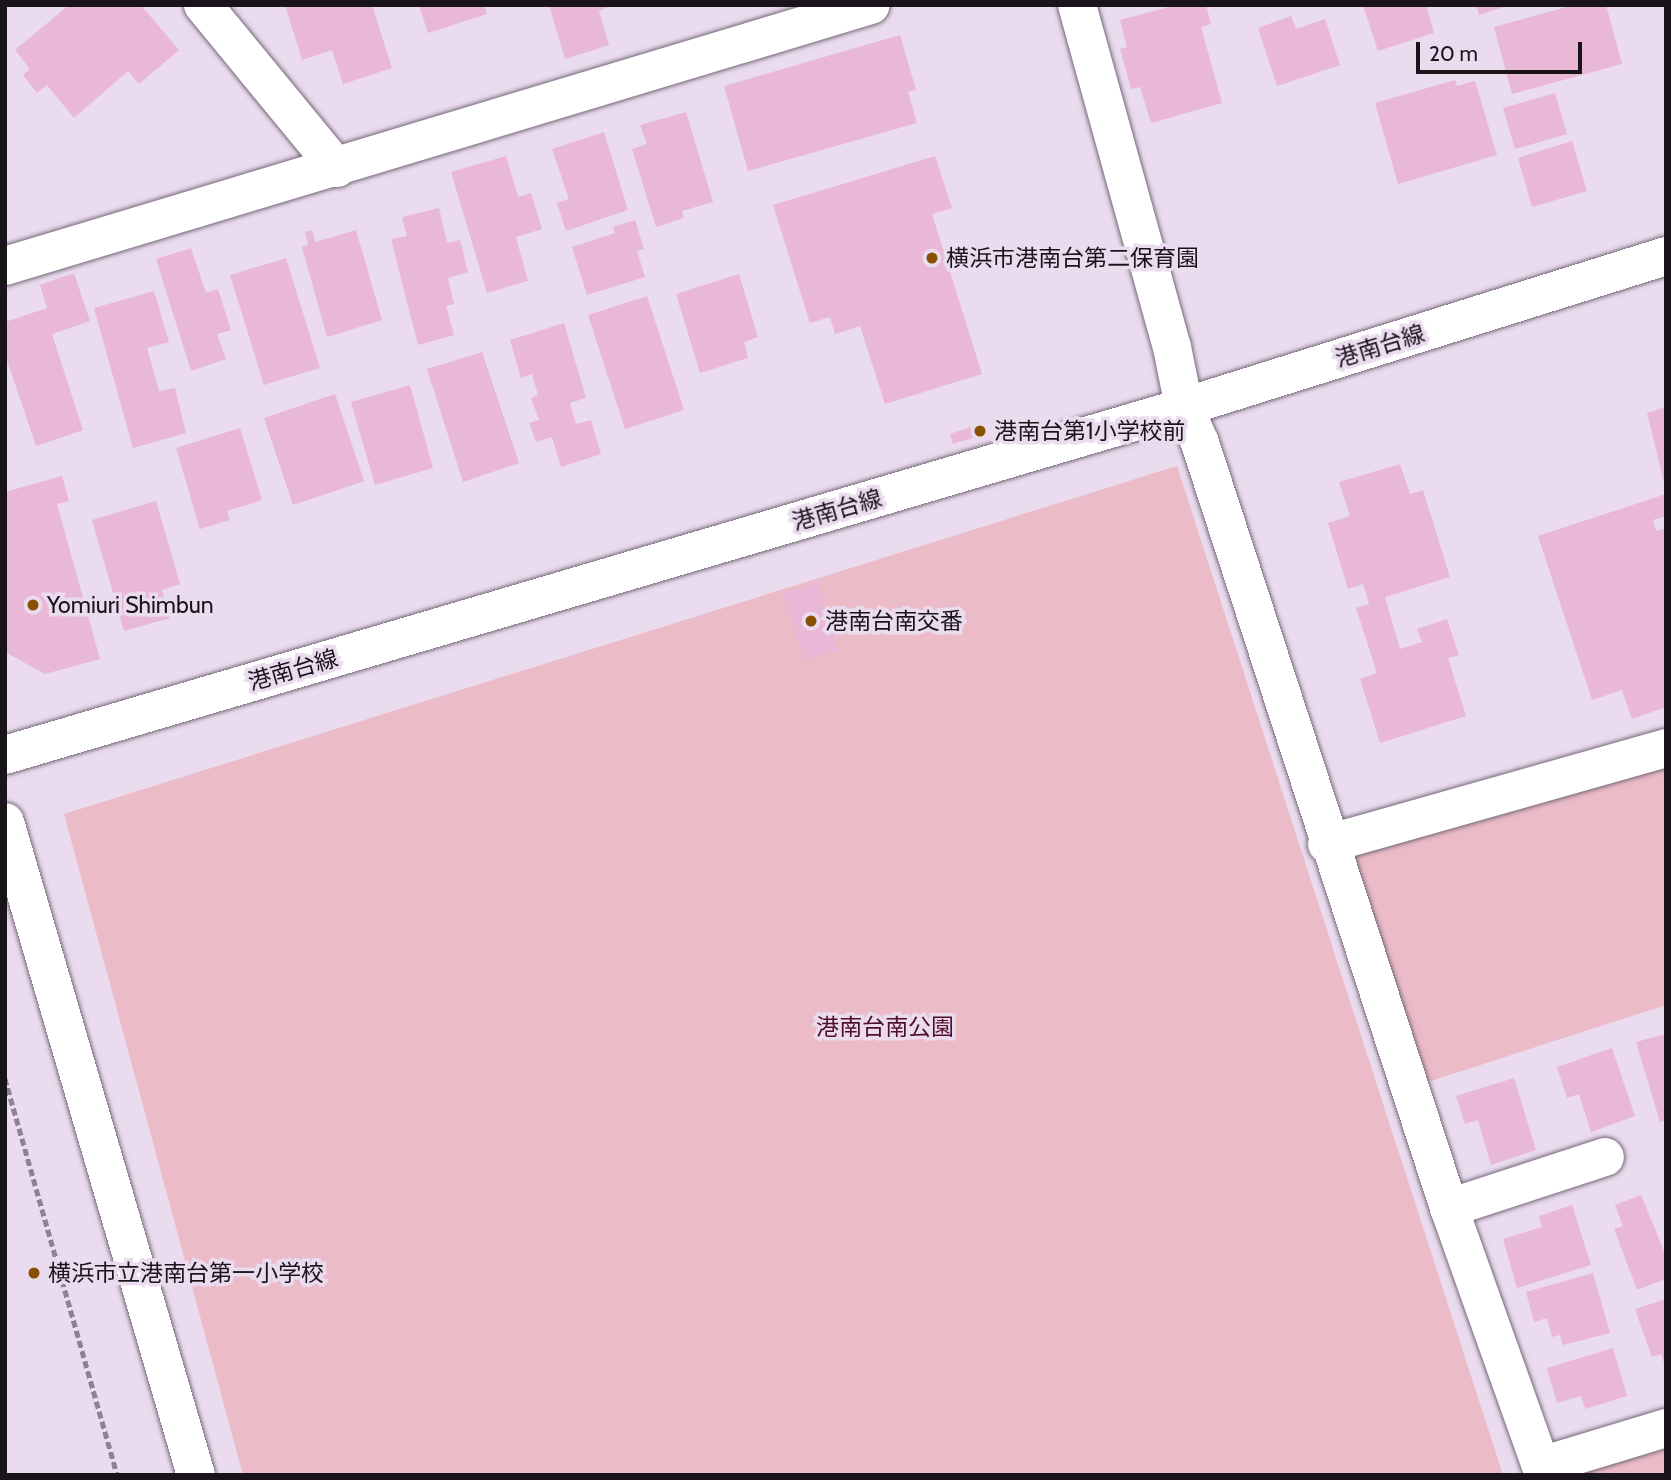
<!DOCTYPE html>
<html>
<head>
<meta charset="utf-8">
<style>
  body { margin:0 }
  #map { position:relative; width:1671px; height:1480px; overflow:hidden; background:#eadbee; font-family:Cabin,"Noto Sans JP",sans-serif }
  div>[style] { position:absolute }
  .green>* { inset:0; background:#ebbbc7 }
  .building>* { inset:0; background:#e8b8d6 }
  .path>* { height:4.5px; margin-top:-2.25px; transform-origin:0; background:repeating-linear-gradient(90deg,#8d8290 0 7px,transparent 0 10.5px) }
  .roads { filter:drop-shadow(0 0 2px #766879) drop-shadow(0 0 2px #766879) }
  .minor>* { height:38px; margin:-19px; padding:0 19px; transform-origin:19px; border-radius:19px; background:#fff }
  .dots>* { width:19px; height:19px; translate:-50% -50%; box-sizing:border-box; border:4px solid #eadbee; border-radius:50% }
  span { translate:-50% -50%; white-space:nowrap; text-align:center; line-height:1.15; -webkit-text-stroke:7px #eadbee; paint-order:stroke }
  .poi-label { font-size:23px; color:#19141a }
  .left { translate:0 -50%; text-align:left }
  .street-label { font-size:23px; color:#19141a }
  .park-label { font-size:23px; color:#500e28 }
  .frame { position:absolute; inset:0; border:7px solid #19141a; pointer-events:none }
  .scale { position:absolute; left:1416px; top:42px; width:166px; height:32px; box-sizing:border-box; border:4px solid #19141a; border-top:0; padding-left:9px; font-size:21px; line-height:24px; white-space:nowrap; color:#19141a; -webkit-text-stroke:5px #eadbee; paint-order:stroke }
</style>
</head>
<body>
<div id="map">
  <div class="green">
    <i style="clip-path:polygon(1177px 466px,1503px 1475px,243px 1475px,64px 814px)"></i>
    <i style="clip-path:polygon(1666px 748px,1666px 1005px,1409px 1088px,1327px 844px)"></i>
    <i style="clip-path:polygon(1666px 1427px,1666px 1475px,1543px 1475px)"></i>
  </div>
  <div class="building">
    <i style="clip-path:polygon(69px 5px,141px 5px,179px 50px,139px 84px,128px 71px,74px 118px,47px 85px,37px 93px,23px 75px,30px 69px,15px 50px)"></i>
    <i style="clip-path:polygon(285px 5px,372px 5px,392px 68px,343px 84px,332px 50px,302px 60px)"></i>
    <i style="clip-path:polygon(419px 5px,484px 5px,487px 14px,428px 33px)"></i>
    <i style="clip-path:polygon(549px 5px,612px 5px,599px 11px,609px 45px,565px 59px)"></i>
    <i style="clip-path:polygon(1176px 5px,1206px 5px,1211px 24px,1201px 27px,1222px 103px,1151px 123px,1140px 87px,1131px 89px,1120px 49px,1127px 47px,1120px 20px)"></i>
    <i style="clip-path:polygon(1363px 5px,1426px 5px,1434px 33px,1378px 51px)"></i>
    <i style="clip-path:polygon(1476px 5px,1507px 5px,1507px 6px,1479px 15px)"></i>
    <i style="clip-path:polygon(1574px 5px,1606px 5px,1622px 64px,1512px 94px,1494px 27px)"></i>
    <i style="clip-path:polygon(1291px 16px,1296px 29px,1325px 19px,1340px 65px,1277px 86px,1258px 28px)"></i>
    <i style="clip-path:polygon(900px 35px,916px 90px,908px 92px,917px 123px,748px 171px,724px 86px)"></i>
    <i style="clip-path:polygon(1455px 80px,1457px 86px,1475px 81px,1497px 155px,1398px 184px,1375px 103px)"></i>
    <i style="clip-path:polygon(1555px 93px,1567px 134px,1515px 149px,1503px 108px)"></i>
    <i style="clip-path:polygon(686px 112px,713px 202px,682px 211px,684px 218px,656px 227px,632px 149px,647px 144px,640px 125px)"></i>
    <i style="clip-path:polygon(604px 132px,628px 210px,566px 231px,557px 203px,569px 199px,552px 149px)"></i>
    <i style="clip-path:polygon(1572px 141px,1587px 191px,1532px 207px,1518px 158px)"></i>
    <i style="clip-path:polygon(506px 156px,518px 197px,531px 193px,542px 229px,516px 237px,528px 281px,487px 293px,451px 172px)"></i>
    <i style="clip-path:polygon(935px 156px,952px 208px,932px 214px,982px 374px,885px 404px,860px 326px,835px 334px,830px 317px,810px 323px,773px 205px)"></i>
    <i style="clip-path:polygon(439px 208px,447px 243px,460px 240px,468px 272px,448px 278px,454px 304px,446px 306px,454px 335px,418px 345px,391px 239px,407px 236px,402px 217px)"></i>
    <i style="clip-path:polygon(635px 220px,644px 249px,637px 251px,645px 277px,587px 295px,572px 247px,615px 233px,613px 227px)"></i>
    <i style="clip-path:polygon(312px 230px,315px 242px,356px 230px,382px 320px,327px 337px,302px 247px,308px 245px,305px 232px)"></i>
    <i style="clip-path:polygon(191px 248px,206px 293px,218px 289px,231px 330px,217px 334px,226px 359px,191px 371px,156px 259px)"></i>
    <i style="clip-path:polygon(286px 258px,320px 368px,264px 385px,230px 275px)"></i>
    <i style="clip-path:polygon(74px 273px,90px 321px,52px 334px,83px 430px,36px 446px,5px 354px,5px 322px,47px 308px,40px 285px)"></i>
    <i style="clip-path:polygon(739px 274px,758px 337px,744px 342px,748px 358px,700px 373px,676px 294px)"></i>
    <i style="clip-path:polygon(154px 291px,169px 342px,147px 348px,159px 391px,175px 388px,186px 433px,133px 448px,94px 308px)"></i>
    <i style="clip-path:polygon(647px 296px,684px 410px,625px 429px,588px 315px)"></i>
    <i style="clip-path:polygon(564px 323px,586px 398px,570px 403px,576px 424px,591px 420px,601px 454px,561px 467px,552px 437px,536px 442px,529px 423px,539px 420px,531px 398px,538px 395px,532px 374px,521px 378px,510px 340px)"></i>
    <i style="clip-path:polygon(482px 352px,519px 463px,463px 482px,427px 369px)"></i>
    <i style="clip-path:polygon(410px 385px,433px 468px,375px 485px,351px 402px)"></i>
    <i style="clip-path:polygon(335px 394px,364px 481px,293px 505px,264px 418px)"></i>
    <i style="clip-path:polygon(1666px 407px,1666px 486px,1665px 486px,1647px 413px)"></i>
    <i style="clip-path:polygon(983px 423px,985px 434px,953px 444px,950px 434px)"></i>
    <i style="clip-path:polygon(240px 428px,262px 500px,227px 511px,230px 520px,200px 529px,176px 448px)"></i>
    <i style="clip-path:polygon(1400px 464px,1410px 494px,1423px 490px,1450px 577px,1385px 597px,1400px 649px,1422px 642px,1417px 629px,1447px 619px,1459px 655px,1448px 658px,1466px 716px,1380px 743px,1360px 679px,1377px 673px,1356px 608px,1369px 604px,1363px 584px,1348px 589px,1328px 523px,1350px 516px,1339px 482px)"></i>
    <i style="clip-path:polygon(62px 476px,69px 501px,57px 504px,100px 659px,45px 674px,5px 652px,5px 492px)"></i>
    <i style="clip-path:polygon(1666px 494px,1666px 516px,1653px 520px,1656px 531px,1666px 528px,1666px 707px,1632px 719px,1622px 690px,1592px 700px,1538px 536px)"></i>
    <i style="clip-path:polygon(156px 501px,180px 584px,162px 590px,170px 618px,124px 631px,92px 520px)"></i>
    <i style="clip-path:polygon(817px 582px,838px 650px,804px 661px,783px 593px)"></i>
    <i style="clip-path:polygon(1666px 1034px,1666px 1120px,1660px 1122px,1636px 1042px)"></i>
    <i style="clip-path:polygon(1612px 1048px,1635px 1116px,1591px 1132px,1579px 1094px,1567px 1098px,1557px 1067px)"></i>
    <i style="clip-path:polygon(1514px 1078px,1536px 1150px,1491px 1165px,1478px 1120px,1465px 1124px,1456px 1096px)"></i>
    <i style="clip-path:polygon(1641px 1195px,1666px 1256px,1666px 1279px,1637px 1290px,1614px 1229px,1623px 1226px,1615px 1205px)"></i>
    <i style="clip-path:polygon(1572px 1205px,1591px 1265px,1517px 1288px,1503px 1239px,1542px 1227px,1539px 1216px)"></i>
    <i style="clip-path:polygon(1593px 1273px,1610px 1333px,1563px 1345px,1560px 1335px,1552px 1337px,1547px 1318px,1534px 1322px,1526px 1292px)"></i>
    <i style="clip-path:polygon(1666px 1299px,1666px 1365px,1665px 1366px,1661px 1354px,1652px 1357px,1635px 1309px)"></i>
    <i style="clip-path:polygon(1613px 1348px,1627px 1396px,1585px 1409px,1581px 1396px,1557px 1403px,1547px 1368px)"></i>
  </div>
  <div class="path">
    <i style="left:5px;top:1078px;width:412px;rotate:74.2deg"></i>
  </div>
  <div class="roads">
    <div class="minor">
      <i style="left:203px;top:5px;width:211px;rotate:50.6deg"></i>
      <i style="left:1077px;top:5px;width:355px;rotate:74.5deg"></i>
      <i style="left:1172px;top:347px;width:61px;rotate:78.7deg"></i>
      <i style="left:1184px;top:407px;width:39px;rotate:66deg"></i>
      <i style="left:1200px;top:443px;width:805px;rotate:71.97deg"></i>
      <i style="left:1449px;top:1208px;width:274px;rotate:70.4deg"></i>
      <i style="left:1541px;top:1466px;width:131px;rotate:-16.9deg"></i>
      <i style="left:5px;top:266px;width:904px;rotate:-16.77deg"></i>
      <i style="left:5px;top:755px;width:1229px;rotate:-16.44deg"></i>
      <i style="left:1184px;top:407px;width:505px;rotate:-17.39deg"></i>
      <i style="left:5px;top:822px;width:680px;rotate:73.7deg"></i>
      <i style="left:1327px;top:844px;width:352px;rotate:-15.8deg"></i>
      <i style="left:1449px;top:1208px;width:164px;rotate:-18.1deg"></i>
    </div>
  </div>
  <div class="dots">
    <i style="left:932px;top:258px;background:#885101"></i>
    <i style="left:980px;top:431px;background:#885101"></i>
    <i style="left:33px;top:605px;background:#885101"></i>
    <i style="left:811px;top:621px;background:#885101"></i>
    <i style="left:34px;top:1273px;background:#885101"></i>
  </div>
  <div class="poi-label">
    <span class="left" style="left:946px;top:258px">横浜市港南台第二保育園</span>
    <span class="left" style="left:994px;top:431px">港南台第1小学校前</span>
    <span class="left" style="left:47px;top:605px">Yomiuri Shimbun</span>
    <span class="left" style="left:825px;top:621px">港南台南交番</span>
    <span class="left" style="left:48px;top:1273px">横浜市立港南台第一小学校</span>
  </div>
  <div class="street-label">
    <span style="left:1380px;top:346px;rotate:-17deg">港南台線</span>
    <span style="left:837px;top:510px;rotate:-16deg">港南台線</span>
    <span style="left:293px;top:670px;rotate:-16deg">港南台線</span>
  </div>
  <div class="park-label">
    <span style="left:885px;top:1027px">港南台南公園</span>
  </div>
  <div class="frame"></div>
  <div class="scale">20 m</div>
</div>
</body>
</html>
